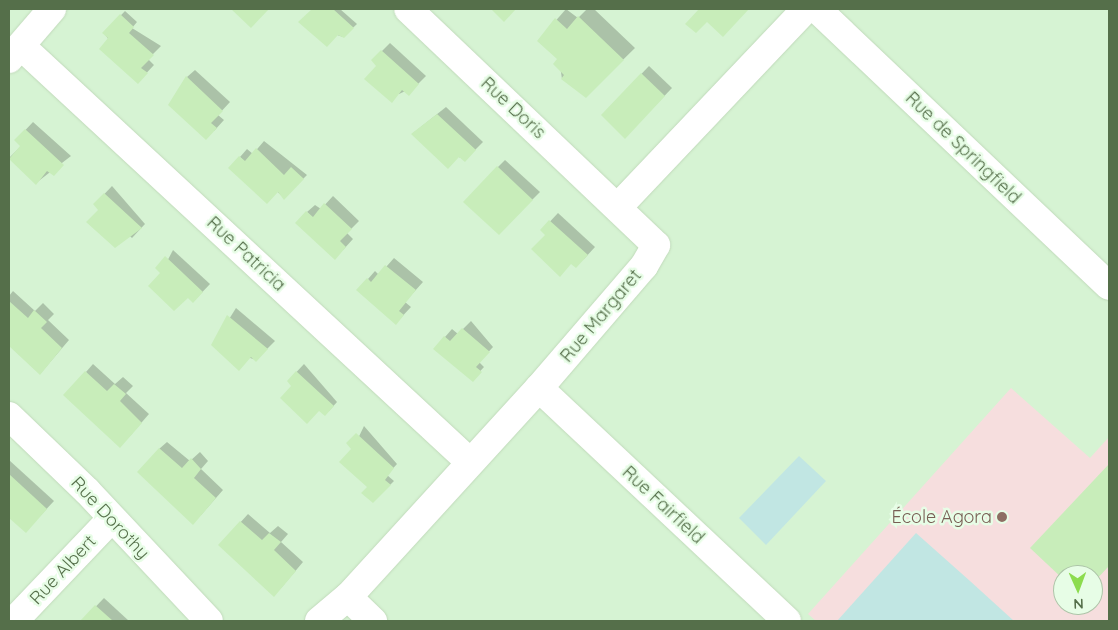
<!DOCTYPE html>
<html>
<head>
<meta charset="utf-8">
<style>
  body { margin:0 }
  #map { position:relative; width:1118px; height:630px; overflow:hidden; background:#e2fae1; font-family:Quicksand,sans-serif }
  div>[style] { position:absolute }
  .residential>* { inset:0; background:#d6f3d3 }
  .education>* { inset:0; background:#f6dede }
  .green>* { inset:0; background:#c1e6e3 }
  .shadow>* { inset:0; background:#0003 }
  .building>* { inset:0; background:#c8edba }
  .roads { filter:drop-shadow(0 0 1px #c1dabb) drop-shadow(0 0 1px #c1dabb) }
  .minor>* { height:28px; margin:-14px; padding:0 14px; transform-origin:14px; border-radius:14px; background:#fff }
  .dots>* { width:14px; height:14px; translate:-50% -50%; box-sizing:border-box; border:2px solid #e7fde6; border-radius:50% }
  span { translate:-50% -50%; white-space:nowrap; text-align:center; line-height:1.15; -webkit-text-stroke:5px #e7fde6; paint-order:stroke }
  .street-label { font-size:18px; color:#556f4a }
  .education-label { font-size:18px; color:#785e54 }
  .right { translate:-100% -50%; text-align:right }
  .frame { position:absolute; inset:0; border:10px solid #556f4a; pointer-events:none }
  .north { position:absolute; left:1053px; top:565px; width:50px; height:50px; box-sizing:border-box; background:#e7fde6; border:1px solid #adc4a8; border-radius:50%; rotate:178deg; font-size:14px; font-weight:700; line-height:20px; text-align:center; color:#556f4a }
  .north::after { content:''; display:block; margin:auto; width:18px; height:22px; background:#8cdc4e; clip-path:polygon(50% 0,100% 100%,50% 72%,0 100%) }
</style>
</head>
<body>
<div id="map">
  <div class="residential">
    <i style="clip-path:polygon(evenodd,9px 9px,1109px 9px,1109px 621px,9px 621px,9px 9px,1063px 575px,1093px 575px,1093px 605px,1063px 605px,1063px 575px)"></i>
  </div>
  <div class="education">
    <i style="clip-path:polygon(evenodd,1011px 388px,1090px 458px,1109px 437px,1109px 621px,816px 621px,808px 614px,1011px 388px,1063px 575px,1093px 575px,1093px 605px,1063px 605px,1063px 575px)"></i>
  </div>
  <div class="green">
    <i style="clip-path:polygon(799px 456px,826px 481px,766px 545px,739px 518px)"></i>
    <i style="clip-path:polygon(916px 533px,970px 581px,1014px 621px,837px 621px)"></i>
  </div>
  <div class="shadow">
    <i style="clip-path:polygon(313px 9px,340px 9px,357px 24px,343px 37px,300px 22px)"></i>
    <i style="clip-path:polygon(566px 9px,578px 18px,587px 9px,594px 9px,635px 48px,586px 96px,562px 79px,559px 59px,538px 41px)"></i>
    <i style="clip-path:polygon(125px 11px,137px 22px,132px 28px,161px 46px,148px 59px,154px 65px,138px 82px,104px 33px)"></i>
    <i style="clip-path:polygon(390px 43px,426px 76px,416px 86px,399px 94px,373px 60px)"></i>
    <i style="clip-path:polygon(649px 66px,672px 88px,625px 137px,602px 115px)"></i>
    <i style="clip-path:polygon(195px 70px,230px 102px,218px 115px,224px 120px,214px 131px,187px 77px)"></i>
    <i style="clip-path:polygon(446px 107px,483px 142px,465px 160px,412px 134px)"></i>
    <i style="clip-path:polygon(33px 122px,71px 156px,36px 183px,9px 158px,21px 146px,16px 140px)"></i>
    <i style="clip-path:polygon(264px 141px,307px 175px,284px 198px,240px 157px,247px 149px,253px 154px)"></i>
    <i style="clip-path:polygon(505px 160px,540px 192px,499px 233px,498px 167px)"></i>
    <i style="clip-path:polygon(112px 186px,145px 224px,132px 238px,95px 204px)"></i>
    <i style="clip-path:polygon(333px 196px,359px 221px,347px 233px,353px 239px,343px 250px,307px 212px,315px 205px,321px 209px)"></i>
    <i style="clip-path:polygon(558px 213px,595px 247px,584px 259px,572px 263px,542px 230px)"></i>
    <i style="clip-path:polygon(173px 250px,210px 284px,193px 302px,161px 273px)"></i>
    <i style="clip-path:polygon(394px 258px,423px 282px,405px 302px,411px 307px,396px 323px,368px 279px,375px 271px,379px 275px)"></i>
    <i style="clip-path:polygon(13px 291px,35px 311px,43px 303px,54px 314px,48px 320px,69px 340px,40px 374px,9px 345px,9px 296px)"></i>
    <i style="clip-path:polygon(236px 308px,275px 341px,256px 360px,213px 345px)"></i>
    <i style="clip-path:polygon(471px 321px,493px 347px,479px 362px,484px 367px,472px 380px,445px 337px,452px 329px,458px 334px)"></i>
    <i style="clip-path:polygon(93px 364px,115px 384px,123px 377px,133px 386px,126px 393px,149px 414px,128px 438px,86px 372px)"></i>
    <i style="clip-path:polygon(304px 364px,337px 402px,329px 411px,288px 381px)"></i>
    <i style="clip-path:polygon(364px 426px,397px 464px,387px 475px,394px 481px,373px 502px,353px 449px)"></i>
    <i style="clip-path:polygon(167px 442px,190px 461px,200px 452px,208px 461px,201px 469px,223px 490px,201px 515px,159px 449px)"></i>
    <i style="clip-path:polygon(9px 460px,54px 501px,26px 531px,9px 517px)"></i>
    <i style="clip-path:polygon(1109px 466px,1109px 565px,1093px 582px,1093px 575px,1063px 577px,1032px 548px)"></i>
    <i style="clip-path:polygon(248px 514px,270px 533px,278px 526px,288px 534px,281px 542px,303px 562px,281px 588px,220px 545px)"></i>
    <i style="clip-path:polygon(104px 598px,129px 621px,82px 621px)"></i>
  </div>
  <div class="building">
    <i style="clip-path:polygon(231px 9px,269px 9px,251px 28px)"></i>
    <i style="clip-path:polygon(312px 9px,333px 9px,354px 28px,344px 38px,338px 35px,327px 47px,298px 22px)"></i>
    <i style="clip-path:polygon(491px 9px,516px 9px,504px 22px)"></i>
    <i style="clip-path:polygon(699px 9px,749px 9px,723px 37px,707px 22px,696px 33px,685px 24px)"></i>
    <i style="clip-path:polygon(120px 14px,134px 27px,129px 33px,154px 55px,141px 68px,148px 73px,138px 84px,99px 49px,108px 38px,102px 33px)"></i>
    <i style="clip-path:polygon(578px 16px,624px 60px,586px 98px,561px 79px,564px 75px,553px 64px,557px 59px,537px 41px,555px 18px,567px 29px)"></i>
    <i style="clip-path:polygon(381px 50px,419px 84px,409px 96px,402px 90px,392px 103px,364px 79px,376px 66px,371px 60px)"></i>
    <i style="clip-path:polygon(641px 73px,665px 96px,625px 139px,601px 115px)"></i>
    <i style="clip-path:polygon(186px 76px,223px 111px,211px 123px,217px 128px,206px 140px,168px 105px)"></i>
    <i style="clip-path:polygon(437px 114px,476px 150px,465px 162px,459px 157px,448px 169px,411px 134px)"></i>
    <i style="clip-path:polygon(25px 129px,64px 165px,54px 176px,47px 171px,36px 185px,9px 159px,20px 146px,14px 140px)"></i>
    <i style="clip-path:polygon(256px 148px,284px 175px,291px 167px,304px 179px,284px 200px,278px 192px,267px 204px,228px 168px,239px 156px,245px 161px)"></i>
    <i style="clip-path:polygon(497px 166px,533px 200px,499px 235px,463px 202px)"></i>
    <i style="clip-path:polygon(104px 193px,142px 228px,115px 248px,86px 222px,98px 210px,93px 204px)"></i>
    <i style="clip-path:polygon(324px 203px,352px 229px,340px 241px,346px 247px,335px 260px,295px 223px,306px 211px,313px 217px)"></i>
    <i style="clip-path:polygon(549px 220px,588px 255px,576px 268px,571px 264px,560px 277px,531px 249px,545px 235px,540px 230px)"></i>
    <i style="clip-path:polygon(165px 256px,203px 292px,193px 303px,188px 298px,174px 311px,148px 286px,160px 273px,155px 268px)"></i>
    <i style="clip-path:polygon(385px 265px,416px 290px,399px 311px,404px 315px,396px 325px,356px 290px,367px 278px,371px 282px)"></i>
    <i style="clip-path:polygon(9px 301px,28px 318px,34px 310px,47px 322px,41px 328px,62px 348px,40px 375px,9px 346px)"></i>
    <i style="clip-path:polygon(227px 315px,268px 349px,256px 362px,251px 357px,239px 371px,211px 345px)"></i>
    <i style="clip-path:polygon(462px 328px,490px 352px,476px 367px,482px 372px,473px 382px,433px 349px,444px 336px,450px 341px)"></i>
    <i style="clip-path:polygon(85px 371px,107px 391px,114px 384px,126px 394px,120px 401px,142px 423px,120px 448px,63px 395px)"></i>
    <i style="clip-path:polygon(296px 371px,334px 406px,325px 416px,319px 411px,307px 424px,280px 398px,291px 386px,287px 381px)"></i>
    <i style="clip-path:polygon(356px 433px,394px 468px,385px 480px,391px 485px,373px 503px,361px 493px,367px 487px,339px 462px,351px 449px,346px 443px)"></i>
    <i style="clip-path:polygon(159px 448px,182px 468px,191px 458px,201px 469px,194px 478px,216px 498px,193px 525px,137px 472px)"></i>
    <i style="clip-path:polygon(1109px 464px,1109px 566px,1093px 583px,1093px 575px,1063px 575px,1063px 579px,1030px 548px)"></i>
    <i style="clip-path:polygon(9px 474px,47px 509px,26px 533px,9px 518px)"></i>
    <i style="clip-path:polygon(240px 521px,262px 540px,269px 533px,281px 542px,274px 550px,296px 571px,274px 597px,218px 545px)"></i>
    <i style="clip-path:polygon(95px 605px,113px 621px,80px 621px)"></i>
  </div>
  <div class="roads">
    <div class="minor">
      <i style="left:817px;top:9px;width:402px;rotate:43.5deg"></i>
      <i style="left:21px;top:46px;width:612px;rotate:42.82deg"></i>
      <i style="left:9px;top:59px;width:66px;rotate:-49.3deg"></i>
      <i style="left:618px;top:207px;width:273px;rotate:-46.5deg"></i>
      <i style="left:539px;top:388px;width:340px;rotate:43.2deg"></i>
      <i style="left:9px;top:416px;width:108px;rotate:43.9deg"></i>
      <i style="left:87px;top:491px;width:178px;rotate:46.8deg"></i>
      <i style="left:348px;top:597px;width:35px;rotate:44deg"></i>
      <i style="left:14px;top:621px;width:141px;rotate:-46.4deg"></i>
      <i style="left:319px;top:621px;width:38px;rotate:-40deg"></i>
      <i style="left:348px;top:597px;width:283px;rotate:-47.6deg"></i>
      <i style="left:539px;top:388px;width:161px;rotate:-49.3deg"></i>
      <i style="left:644px;top:266px;width:24px;rotate:-60deg"></i>
      <i style="left:656px;top:245px;width:342px;rotate:-136.4deg"></i>
    </div>
  </div>
  <div class="dots">
    <i style="left:1002px;top:517px;background:#8d6e63"></i>
  </div>
  <div class="street-label">
    <span style="left:513px;top:108px;rotate:43deg">Rue Doris</span>
    <span style="left:963px;top:148px;rotate:44deg">Rue de Springfield</span>
    <span style="left:246px;top:254px;rotate:43deg">Rue Patricia</span>
    <span style="left:601px;top:316px;rotate:-50deg">Rue Margaret</span>
    <span style="left:663px;top:505px;rotate:43deg">Rue Fairfield</span>
    <span style="left:110px;top:518px;rotate:47deg">Rue Dorothy</span>
    <span style="left:63px;top:570px;rotate:-47deg">Rue Albert</span>
  </div>
  <div class="education-label">
    <span class="right" style="left:992px;top:517px">École Agora</span>
  </div>
  <div class="frame"></div>
  <div class="north">N</div>
</div>
</body>
</html>
